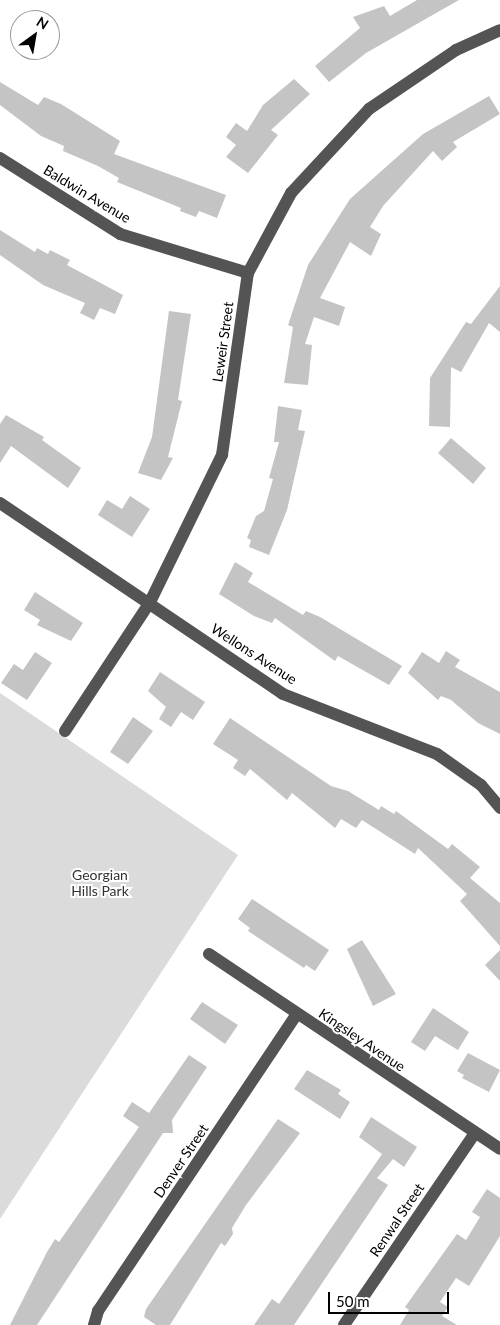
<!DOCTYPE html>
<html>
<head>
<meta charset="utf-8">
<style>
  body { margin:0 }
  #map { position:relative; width:500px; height:1325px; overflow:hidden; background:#fff; font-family:Lato,sans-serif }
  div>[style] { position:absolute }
  .green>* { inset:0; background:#dbdbdb }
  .building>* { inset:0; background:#c4c4c4 }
  .minor>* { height:12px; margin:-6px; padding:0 6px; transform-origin:6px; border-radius:6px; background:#545454 }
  span { translate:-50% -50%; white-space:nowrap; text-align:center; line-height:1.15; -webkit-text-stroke:4px #fff; paint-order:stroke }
  .street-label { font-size:14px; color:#000 }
  .park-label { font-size:14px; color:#323232 }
  .north { position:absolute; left:10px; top:10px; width:50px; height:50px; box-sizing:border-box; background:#fff; border:1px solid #999; border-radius:50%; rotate:32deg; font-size:14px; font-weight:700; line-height:20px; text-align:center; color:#000 }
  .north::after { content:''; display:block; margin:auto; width:18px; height:22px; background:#000; clip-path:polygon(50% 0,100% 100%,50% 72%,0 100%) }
  .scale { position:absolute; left:328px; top:1292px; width:121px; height:22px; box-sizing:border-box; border:2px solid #000; border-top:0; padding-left:6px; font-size:15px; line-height:18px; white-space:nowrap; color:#000; -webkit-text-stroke:4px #fff; paint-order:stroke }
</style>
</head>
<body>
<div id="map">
  <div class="green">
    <i style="clip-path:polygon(0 693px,238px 855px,0 1219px)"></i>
  </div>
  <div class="building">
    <i style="clip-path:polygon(417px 0,459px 0,366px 53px,329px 82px,315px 66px,360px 28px,353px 17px,384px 6px,390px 16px)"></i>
    <i style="clip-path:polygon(294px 79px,310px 94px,271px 130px,278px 135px,248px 173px,226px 157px,236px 145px,226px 137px,236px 123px,247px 131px,263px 105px)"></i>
    <i style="clip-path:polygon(0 82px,38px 105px,44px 97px,61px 104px,120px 141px,114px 154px,226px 195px,217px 218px,199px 211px,196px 217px,180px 211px,181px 208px,117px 182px,119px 178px,98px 166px,63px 151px,64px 146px,41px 136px,0 105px)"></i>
    <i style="clip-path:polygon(489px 96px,500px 114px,453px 142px,457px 147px,442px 161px,433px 151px,383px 206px,370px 227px,381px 234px,371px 256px,350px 242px,320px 298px,345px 307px,339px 326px,314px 317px,305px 344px,312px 345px,308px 385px,284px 383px,293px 327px,288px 325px,308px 265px,350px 199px,423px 134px)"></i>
    <i style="clip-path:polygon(0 230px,35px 252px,37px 248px,48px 254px,50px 250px,70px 260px,67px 265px,123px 295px,115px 314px,100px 308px,94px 320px,80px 313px,85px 303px,43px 285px,0 255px)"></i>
    <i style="clip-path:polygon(500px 286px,500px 332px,489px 323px,461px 372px,451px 367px,450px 427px,429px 426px,430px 378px,466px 322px,471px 324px)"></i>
    <i style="clip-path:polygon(169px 311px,191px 314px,178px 400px,182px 401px,168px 457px,173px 458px,161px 480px,138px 473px,152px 437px)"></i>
    <i style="clip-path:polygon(278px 406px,302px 410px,298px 430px,305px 431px,287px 510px,269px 555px,249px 547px,251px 540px,247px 538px,256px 516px,264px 511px,273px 479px,269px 478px,279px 442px,274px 442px)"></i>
    <i style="clip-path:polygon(6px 415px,44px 437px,42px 440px,81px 468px,68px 488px,11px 446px,0 463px,0 424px)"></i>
    <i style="clip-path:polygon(451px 438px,486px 468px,473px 484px,438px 453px)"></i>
    <i style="clip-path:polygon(130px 496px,150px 509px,132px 537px,98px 515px,107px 500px,122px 509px)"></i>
    <i style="clip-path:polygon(235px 562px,253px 573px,248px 582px,303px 615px,306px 611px,320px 617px,402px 666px,389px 685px,338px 656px,335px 661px,275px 618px,272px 623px,254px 616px,219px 594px)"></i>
    <i style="clip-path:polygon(35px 592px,83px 623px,71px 641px,37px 625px,40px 620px,24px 610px)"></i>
    <i style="clip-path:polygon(446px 651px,460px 660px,455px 667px,500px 692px,500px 734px,478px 723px,451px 700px,441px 696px,438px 700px,408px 673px,422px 652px,439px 663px)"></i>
    <i style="clip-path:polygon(35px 652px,52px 663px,27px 700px,1px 683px,14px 664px,23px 670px)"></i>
    <i style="clip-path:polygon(160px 672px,205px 702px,193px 720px,181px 712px,171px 727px,159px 719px,166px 707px,148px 691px)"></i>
    <i style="clip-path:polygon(133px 717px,153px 731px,128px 764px,110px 752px)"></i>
    <i style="clip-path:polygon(230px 718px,331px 786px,348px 791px,379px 810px,381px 806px,394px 814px,396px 811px,448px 849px,452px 844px,480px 867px,470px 878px,500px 903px,500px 946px,460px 901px,467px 894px,418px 848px,415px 854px,362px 820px,356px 828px,341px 819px,335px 828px,292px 793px,287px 800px,250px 769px,245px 776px,233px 768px,238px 760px,213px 744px)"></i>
    <i style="clip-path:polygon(252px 899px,329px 950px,315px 971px,306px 965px,304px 968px,248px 931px,250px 928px,238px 919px)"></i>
    <i style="clip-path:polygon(362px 940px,396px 994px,373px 1006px,347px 949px)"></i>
    <i style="clip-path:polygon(500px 950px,500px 981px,485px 965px)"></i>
    <i style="clip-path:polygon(202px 1002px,238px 1025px,225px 1044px,190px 1019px)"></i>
    <i style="clip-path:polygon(433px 1008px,469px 1032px,458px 1050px,435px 1036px,425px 1051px,411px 1042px)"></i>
    <i style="clip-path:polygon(468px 1053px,500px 1070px,489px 1092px,462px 1078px,464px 1075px,457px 1071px)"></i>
    <i style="clip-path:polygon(189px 1055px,207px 1067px,172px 1120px,173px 1133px,163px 1133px,37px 1325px,10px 1325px,47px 1252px,55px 1239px,59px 1242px,139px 1127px,123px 1116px,132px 1102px,149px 1113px)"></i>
    <i style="clip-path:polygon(307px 1070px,341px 1090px,338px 1094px,350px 1102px,340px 1119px,294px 1089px)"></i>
    <i style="clip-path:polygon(371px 1117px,417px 1147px,404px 1167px,393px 1159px,377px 1178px,388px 1185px,294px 1325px,254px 1325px,272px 1299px,279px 1304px,382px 1154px,359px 1137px)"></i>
    <i style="clip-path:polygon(278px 1119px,300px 1133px,246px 1205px,232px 1228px,233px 1234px,225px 1246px,221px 1243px,170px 1325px,156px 1325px,144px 1317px,146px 1309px)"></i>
    <i style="clip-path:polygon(487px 1189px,500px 1198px,500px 1236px,469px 1286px,456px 1278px,440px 1302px,448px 1307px,442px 1316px,457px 1325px,400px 1325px,409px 1310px,405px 1307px,457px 1234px,466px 1240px,480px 1217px,472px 1212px)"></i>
  </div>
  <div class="minor">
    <i style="left:0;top:158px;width:142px;rotate:32.3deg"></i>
    <i style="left:120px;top:234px;width:134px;rotate:16.9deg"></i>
    <i style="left:0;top:503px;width:341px;rotate:34deg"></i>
    <i style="left:283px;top:694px;width:165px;rotate:21.3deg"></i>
    <i style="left:437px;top:754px;width:54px;rotate:35.2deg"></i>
    <i style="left:481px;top:785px;width:30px;rotate:50deg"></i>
    <i style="left:65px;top:731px;width:154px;rotate:-56.6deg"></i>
    <i style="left:150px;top:602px;width:164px;rotate:-63.9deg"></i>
    <i style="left:222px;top:455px;width:184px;rotate:-81.9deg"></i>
    <i style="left:248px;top:273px;width:91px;rotate:-61.7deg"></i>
    <i style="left:291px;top:193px;width:115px;rotate:-47.1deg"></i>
    <i style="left:369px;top:109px;width:105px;rotate:-34.1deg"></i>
    <i style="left:456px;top:50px;width:48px;rotate:-24.4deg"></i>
    <i style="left:209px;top:954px;width:350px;rotate:33.8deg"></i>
    <i style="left:94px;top:1325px;width:15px;rotate:-74deg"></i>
    <i style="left:98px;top:1311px;width:356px;rotate:-56.2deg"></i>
    <i style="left:344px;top:1325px;width:232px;rotate:-55.7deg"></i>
  </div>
  <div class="street-label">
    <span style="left:87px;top:194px;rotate:31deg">Baldwin Avenue</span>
    <span style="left:223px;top:342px;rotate:-82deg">Leweir Street</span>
    <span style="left:254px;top:654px;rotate:33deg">Wellons Avenue</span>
    <span style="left:362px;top:1040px;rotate:34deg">Kingsley Avenue</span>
    <span style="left:181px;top:1161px;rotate:-56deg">Denver Street</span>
    <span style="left:397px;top:1220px;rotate:-56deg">Renwal Street</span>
  </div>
  <div class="park-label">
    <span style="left:100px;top:883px">Georgian<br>Hills Park</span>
  </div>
  <div class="north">N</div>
  <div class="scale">50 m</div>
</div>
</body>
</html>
